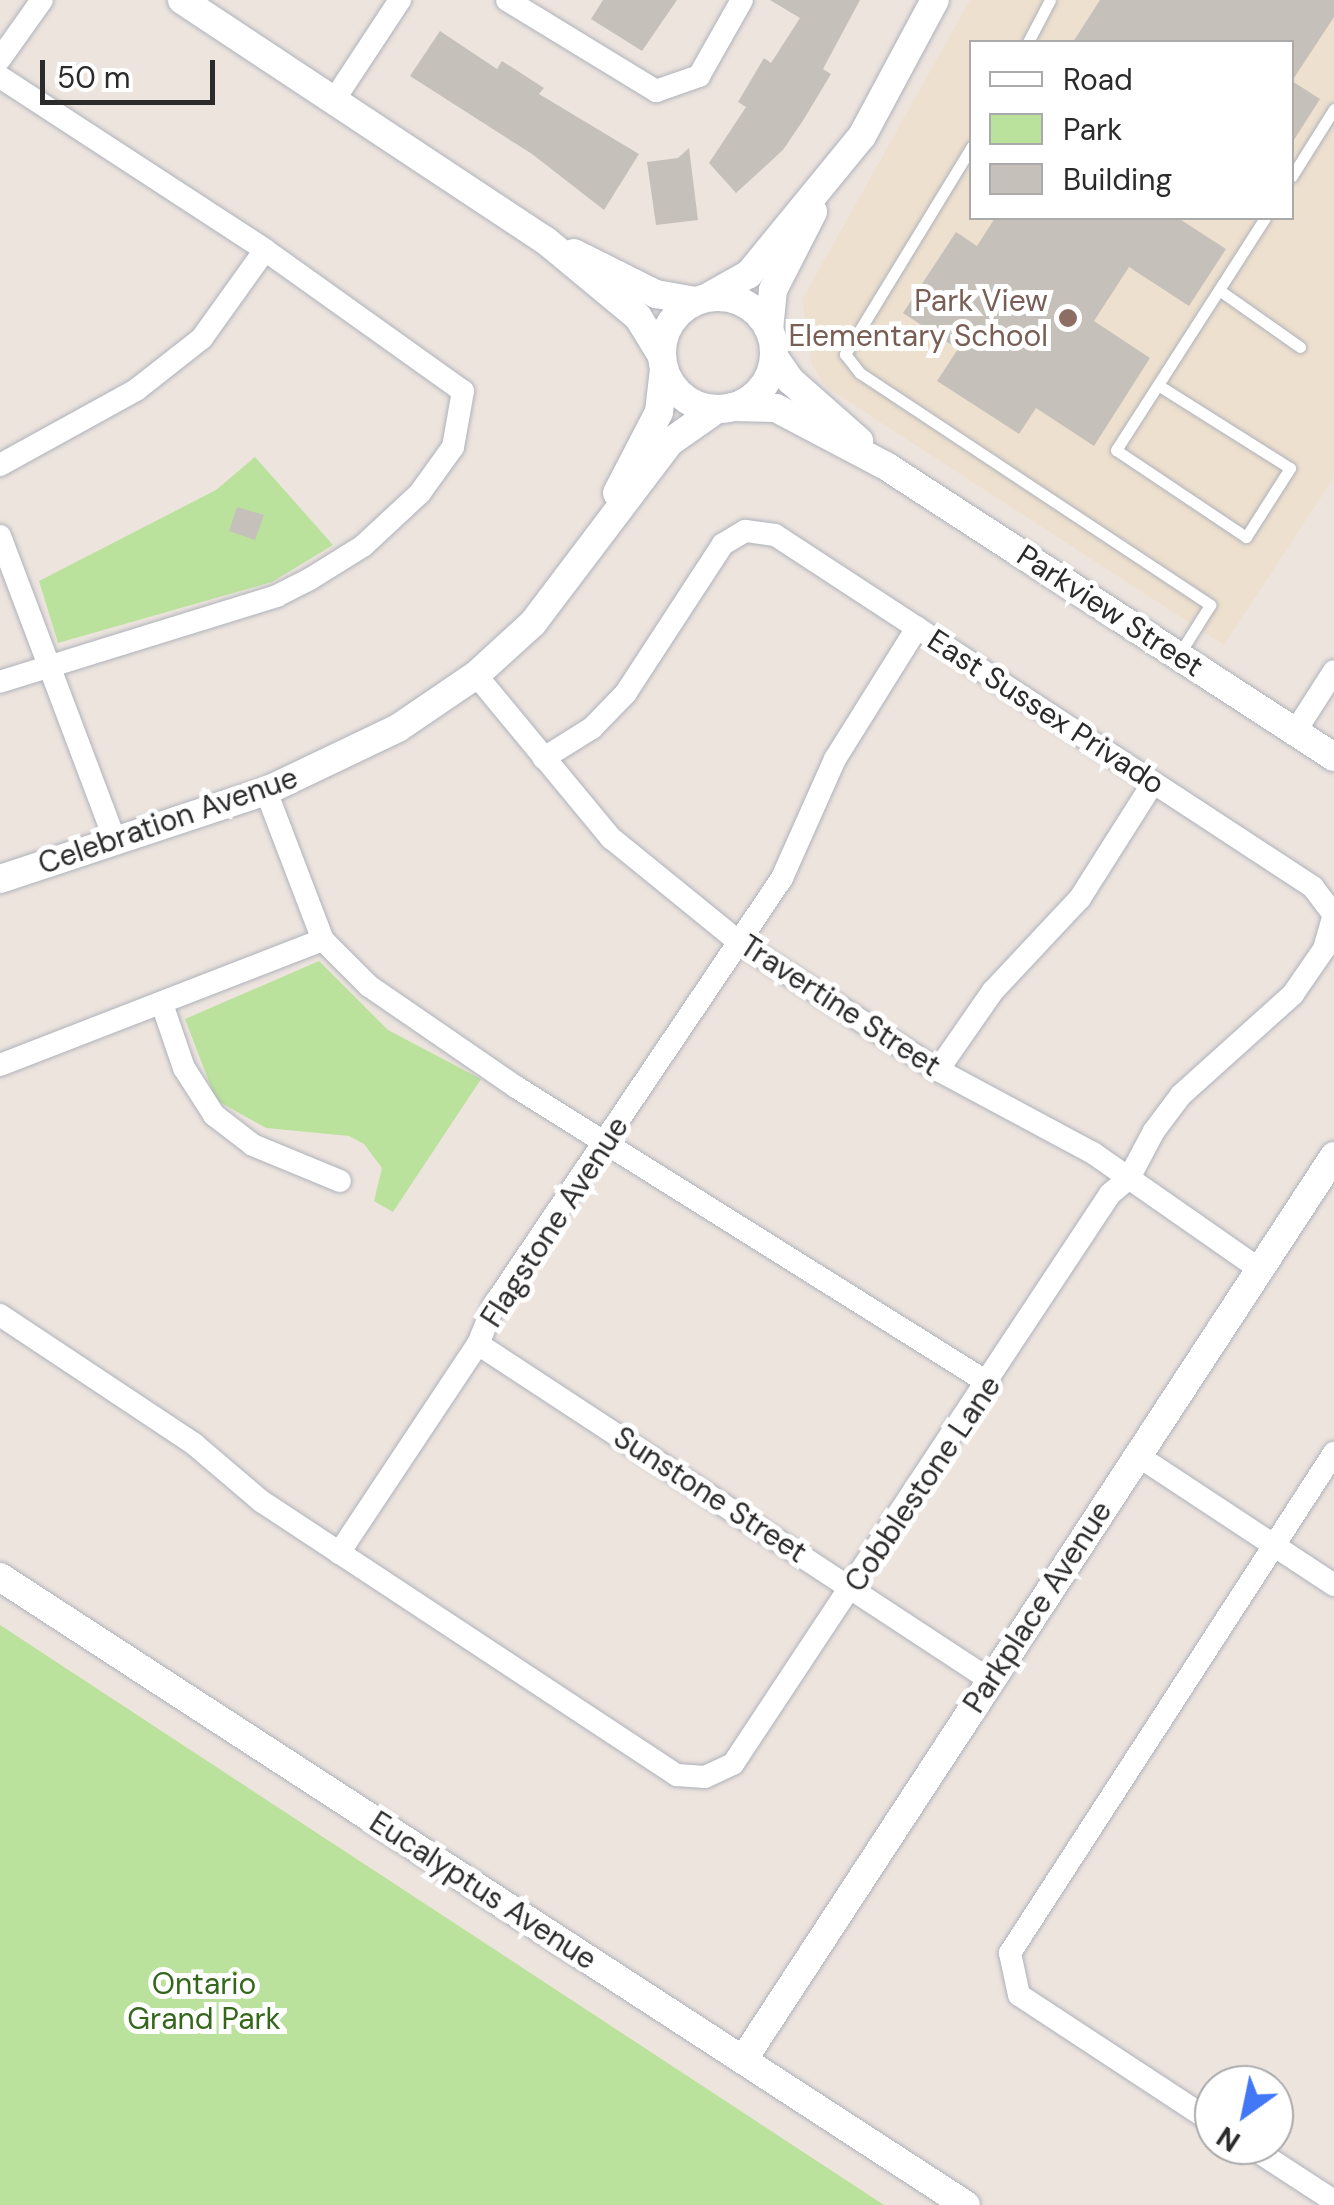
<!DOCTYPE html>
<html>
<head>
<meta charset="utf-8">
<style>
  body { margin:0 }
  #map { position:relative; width:1334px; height:2205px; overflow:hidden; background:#ede4de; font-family:"DM Sans",sans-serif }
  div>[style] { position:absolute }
  .education>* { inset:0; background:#eee0ce }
  .green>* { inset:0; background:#bbe29c }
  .building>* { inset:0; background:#c5c0b9 }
  .roads { filter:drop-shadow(0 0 2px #aeb2bb) drop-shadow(0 0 2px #aeb2bb) }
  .service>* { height:11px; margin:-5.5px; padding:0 5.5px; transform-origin:5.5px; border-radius:5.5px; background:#fff }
  .minor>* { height:22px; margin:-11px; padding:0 11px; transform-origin:11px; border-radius:11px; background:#fff }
  .tertiary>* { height:28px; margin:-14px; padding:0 14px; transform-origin:14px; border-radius:14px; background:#fff }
  .tertiary>.ring { margin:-14px; padding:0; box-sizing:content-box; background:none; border:28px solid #fff; border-radius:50% }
  .dots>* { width:28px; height:28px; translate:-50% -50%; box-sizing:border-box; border:5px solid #fff; border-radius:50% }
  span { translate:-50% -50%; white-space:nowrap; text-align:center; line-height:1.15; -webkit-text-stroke:10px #fff; paint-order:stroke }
  .education-label { font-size:30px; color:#785e54 }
  .right { translate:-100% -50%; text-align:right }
  .street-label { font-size:30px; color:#2b2b2b }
  .park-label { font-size:30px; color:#34671c }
  .legend { position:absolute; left:969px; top:40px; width:325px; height:180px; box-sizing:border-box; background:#fff; border:2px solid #aaa; margin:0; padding:12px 18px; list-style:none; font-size:30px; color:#2b2b2b }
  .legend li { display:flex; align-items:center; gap:20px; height:50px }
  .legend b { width:50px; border:2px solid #aaa }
  .north { position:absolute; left:1194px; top:2065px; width:100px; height:100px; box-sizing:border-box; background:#fff; border:2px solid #aaa; border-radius:50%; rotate:213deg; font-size:28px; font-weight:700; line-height:40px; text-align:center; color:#2b2b2b }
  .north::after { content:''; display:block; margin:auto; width:35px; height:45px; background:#4277f5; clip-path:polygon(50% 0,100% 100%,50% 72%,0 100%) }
  .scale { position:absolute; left:40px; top:60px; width:175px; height:45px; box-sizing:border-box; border:5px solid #2b2b2b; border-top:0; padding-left:12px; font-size:30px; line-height:35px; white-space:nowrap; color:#2b2b2b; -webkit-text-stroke:8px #fff; paint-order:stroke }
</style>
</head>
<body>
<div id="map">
  <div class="education">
    <i style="clip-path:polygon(evenodd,970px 0,1334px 0,1334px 477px,1224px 645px,826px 387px,812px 365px,802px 300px,970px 0,972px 42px,1292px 42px,1292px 218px,972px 218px,972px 42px)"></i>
  </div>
  <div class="green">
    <i style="clip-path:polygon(255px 457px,333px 545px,272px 582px,58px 643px,39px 581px,216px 490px)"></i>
    <i style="clip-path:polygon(319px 961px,388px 1030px,481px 1079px,393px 1212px,374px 1201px,382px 1168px,364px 1144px,349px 1136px,266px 1128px,216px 1100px,185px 1019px)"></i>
    <i style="clip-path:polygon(0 1625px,884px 2205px,0 2205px)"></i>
  </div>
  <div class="building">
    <i style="clip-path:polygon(603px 0,677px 0,642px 51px,591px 19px)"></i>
    <i style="clip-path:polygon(770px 0,860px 0,823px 69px,831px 74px,804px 119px,783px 150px,736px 193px,709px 163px,746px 107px,738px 102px,764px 58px,771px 63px,800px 18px)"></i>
    <i style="clip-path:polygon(1100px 0,1334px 0,1334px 17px,1292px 81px,1320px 99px,1292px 143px,1292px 42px,1073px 42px)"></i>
    <i style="clip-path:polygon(440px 31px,497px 69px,502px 61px,544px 88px,539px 94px,639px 154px,604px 210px,532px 154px,410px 76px)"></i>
    <i style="clip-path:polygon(689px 148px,698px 220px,656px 225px,647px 162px,678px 158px)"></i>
    <i style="clip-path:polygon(995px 218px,1178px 218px,1226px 249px,1189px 306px,1129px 267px,1094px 321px,1150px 358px,1094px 446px,1036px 408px,1019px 434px,937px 381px,958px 349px,903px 313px,956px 232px,977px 246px)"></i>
    <i style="clip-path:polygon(237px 507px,264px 515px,255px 540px,229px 531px)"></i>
  </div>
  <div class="roads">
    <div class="service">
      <i style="left:1028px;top:42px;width:47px;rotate:-62.4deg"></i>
      <i style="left:972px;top:146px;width:244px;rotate:121.4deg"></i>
      <i style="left:845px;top:354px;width:24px;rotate:52deg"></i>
      <i style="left:860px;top:373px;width:420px;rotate:33.5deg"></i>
      <i style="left:1210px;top:605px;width:60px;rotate:122.1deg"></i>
      <i style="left:1292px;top:176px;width:79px;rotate:-57.9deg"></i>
      <i style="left:1219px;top:290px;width:99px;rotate:35.1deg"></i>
      <i style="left:1158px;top:385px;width:156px;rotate:32.2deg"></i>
      <i style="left:1290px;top:468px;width:82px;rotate:122.5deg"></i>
      <i style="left:1246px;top:537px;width:156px;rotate:-146.2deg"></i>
      <i style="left:1116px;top:450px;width:276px;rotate:-57.3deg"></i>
    </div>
    <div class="minor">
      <i style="left:507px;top:0;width:175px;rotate:31.4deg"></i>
      <i style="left:656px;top:91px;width:46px;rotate:-19.2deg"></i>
      <i style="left:699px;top:76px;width:87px;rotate:-60.5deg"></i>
      <i style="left:0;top:59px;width:72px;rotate:-54.6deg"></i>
      <i style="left:0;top:77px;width:316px;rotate:33.1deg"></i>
      <i style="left:265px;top:250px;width:243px;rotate:35.5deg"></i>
      <i style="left:463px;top:391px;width:57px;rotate:100.1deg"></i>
      <i style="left:453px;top:447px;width:57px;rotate:125.7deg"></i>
      <i style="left:420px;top:493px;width:78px;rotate:137.1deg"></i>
      <i style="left:363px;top:546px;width:62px;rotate:148.1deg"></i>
      <i style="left:310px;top:579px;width:37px;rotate:153deg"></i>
      <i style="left:277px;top:596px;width:290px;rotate:162.8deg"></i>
      <i style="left:334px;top:100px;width:120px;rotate:-56.6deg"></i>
      <i style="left:0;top:465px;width:155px;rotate:-28.9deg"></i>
      <i style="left:136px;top:390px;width:84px;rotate:-38.2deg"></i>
      <i style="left:202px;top:338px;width:108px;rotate:-54.4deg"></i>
      <i style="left:0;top:536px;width:323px;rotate:69.3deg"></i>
      <i style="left:476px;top:675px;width:212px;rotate:50.4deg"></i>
      <i style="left:611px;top:838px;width:166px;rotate:39.1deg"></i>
      <i style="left:740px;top:943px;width:235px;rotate:32.7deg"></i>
      <i style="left:938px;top:1070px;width:176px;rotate:28.2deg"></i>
      <i style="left:1093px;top:1153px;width:203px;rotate:34.9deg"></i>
      <i style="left:1295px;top:732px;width:72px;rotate:-57.4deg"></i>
      <i style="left:266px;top:791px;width:160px;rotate:69.1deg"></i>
      <i style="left:323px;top:940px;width:65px;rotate:45deg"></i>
      <i style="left:369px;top:986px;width:178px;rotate:34.5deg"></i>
      <i style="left:516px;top:1087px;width:559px;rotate:32.07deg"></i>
      <i style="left:162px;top:1004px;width:68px;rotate:71deg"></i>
      <i style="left:184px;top:1068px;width:56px;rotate:57.4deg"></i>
      <i style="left:214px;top:1115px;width:49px;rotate:37.6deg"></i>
      <i style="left:253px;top:1145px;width:94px;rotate:22.5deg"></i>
      <i style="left:0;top:1065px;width:346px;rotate:-21.2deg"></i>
      <i style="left:938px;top:1070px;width:96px;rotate:-55.2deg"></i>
      <i style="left:993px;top:991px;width:127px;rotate:-46.9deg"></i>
      <i style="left:1080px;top:898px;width:136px;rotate:-57.6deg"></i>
      <i style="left:0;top:1315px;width:233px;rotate:33.6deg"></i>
      <i style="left:194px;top:1444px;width:88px;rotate:40.4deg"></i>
      <i style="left:261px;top:1501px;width:498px;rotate:33.4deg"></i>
      <i style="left:677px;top:1775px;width:28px;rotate:4deg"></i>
      <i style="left:705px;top:1777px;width:31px;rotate:-25deg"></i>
      <i style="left:733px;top:1764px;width:683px;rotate:-56.52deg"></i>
      <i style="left:1110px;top:1194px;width:25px;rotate:-40deg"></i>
      <i style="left:1129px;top:1178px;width:53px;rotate:-62deg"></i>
      <i style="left:1154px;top:1131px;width:45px;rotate:-53.1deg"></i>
      <i style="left:1181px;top:1095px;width:151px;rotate:-42deg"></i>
      <i style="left:1293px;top:994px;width:55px;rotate:-55.4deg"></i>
      <i style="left:1324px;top:949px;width:35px;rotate:-74deg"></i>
      <i style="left:1334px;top:915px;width:35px;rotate:-127deg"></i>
      <i style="left:1313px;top:887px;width:643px;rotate:-146.8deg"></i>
      <i style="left:775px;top:535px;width:30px;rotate:-172deg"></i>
      <i style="left:745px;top:531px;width:26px;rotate:149deg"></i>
      <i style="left:723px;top:544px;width:178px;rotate:123.1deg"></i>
      <i style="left:626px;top:693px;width:49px;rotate:134.2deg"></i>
      <i style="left:592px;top:728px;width:57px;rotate:148deg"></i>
      <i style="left:478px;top:1344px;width:612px;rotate:33.27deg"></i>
      <i style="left:1137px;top:1455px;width:236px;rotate:33.4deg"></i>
      <i style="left:339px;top:1553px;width:251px;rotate:-56.4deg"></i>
      <i style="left:478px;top:1344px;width:42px;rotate:-67.7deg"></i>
      <i style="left:494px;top:1305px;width:515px;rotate:-56deg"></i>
      <i style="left:782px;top:878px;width:130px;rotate:-66deg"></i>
      <i style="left:835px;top:759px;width:155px;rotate:-58deg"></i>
      <i style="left:1214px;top:2123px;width:233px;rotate:-146.7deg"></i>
      <i style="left:1019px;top:1995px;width:43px;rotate:-102.1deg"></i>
      <i style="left:1010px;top:1953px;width:596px;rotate:-57.06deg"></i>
      <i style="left:1248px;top:2145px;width:103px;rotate:33.1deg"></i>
    </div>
    <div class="tertiary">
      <i style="left:182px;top:0;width:435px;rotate:33.5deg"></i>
      <i style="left:545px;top:240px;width:121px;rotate:39.6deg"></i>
      <i style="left:638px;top:317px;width:46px;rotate:58.4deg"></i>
      <i style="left:574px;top:253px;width:92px;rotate:26.6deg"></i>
      <i style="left:656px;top:294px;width:40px;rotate:10deg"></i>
      <i style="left:708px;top:297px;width:47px;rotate:-29.3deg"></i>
      <i style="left:749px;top:274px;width:178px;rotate:-50.7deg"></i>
      <i style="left:862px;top:136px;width:154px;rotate:-61.8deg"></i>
      <i class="ring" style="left:662px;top:297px;width:84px;height:84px"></i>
      <i style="left:769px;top:330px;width:40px;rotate:-84.3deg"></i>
      <i style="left:773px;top:290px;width:88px;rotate:-62.9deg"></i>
      <i style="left:774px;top:357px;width:29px;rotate:55deg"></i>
      <i style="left:791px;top:381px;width:91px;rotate:41.4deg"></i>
      <i style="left:732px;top:407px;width:44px;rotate:1.3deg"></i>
      <i style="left:776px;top:408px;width:124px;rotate:27.8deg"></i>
      <i style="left:886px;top:466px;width:534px;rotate:33.01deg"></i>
      <i style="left:617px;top:493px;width:91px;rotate:-62.6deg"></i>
      <i style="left:659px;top:412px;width:43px;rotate:-83.4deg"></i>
      <i style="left:0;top:879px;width:280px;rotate:-18.3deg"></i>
      <i style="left:266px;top:791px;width:146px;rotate:-25.5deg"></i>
      <i style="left:398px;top:728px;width:94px;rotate:-34.2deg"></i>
      <i style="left:476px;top:675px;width:77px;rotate:-42.4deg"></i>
      <i style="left:533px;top:623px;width:227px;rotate:-52.9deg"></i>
      <i style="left:670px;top:442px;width:57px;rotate:-35.1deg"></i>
      <i style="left:0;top:1577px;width:1152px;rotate:33.03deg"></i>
      <i style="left:743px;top:2060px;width:1080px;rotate:-56.82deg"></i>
    </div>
  </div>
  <div class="dots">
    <i style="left:1068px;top:318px;background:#8d6e63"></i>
  </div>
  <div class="education-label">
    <span class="right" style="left:1048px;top:318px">Park View<br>Elementary School</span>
  </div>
  <div class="street-label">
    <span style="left:1110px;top:611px;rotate:33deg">Parkview Street</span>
    <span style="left:1046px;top:712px;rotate:33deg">East Sussex Privado</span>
    <span style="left:168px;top:821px;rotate:-19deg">Celebration Avenue</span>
    <span style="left:840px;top:1006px;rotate:33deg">Travertine Street</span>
    <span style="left:555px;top:1222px;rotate:-57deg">Flagstone Avenue</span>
    <span style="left:923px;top:1484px;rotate:-56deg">Cobblestone Lane</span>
    <span style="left:710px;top:1495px;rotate:33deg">Sunstone Street</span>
    <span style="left:1038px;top:1607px;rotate:-57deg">Parkplace Avenue</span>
    <span style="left:483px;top:1891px;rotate:33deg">Eucalyptus Avenue</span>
  </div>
  <div class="park-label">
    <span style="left:204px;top:2001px">Ontario<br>Grand Park</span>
  </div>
  <ul class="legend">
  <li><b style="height:12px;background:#fff"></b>Road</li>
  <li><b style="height:28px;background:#bbe29c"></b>Park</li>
  <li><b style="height:28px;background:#c5c0b9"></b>Building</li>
  </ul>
  <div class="north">N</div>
  <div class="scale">50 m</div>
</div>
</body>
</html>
